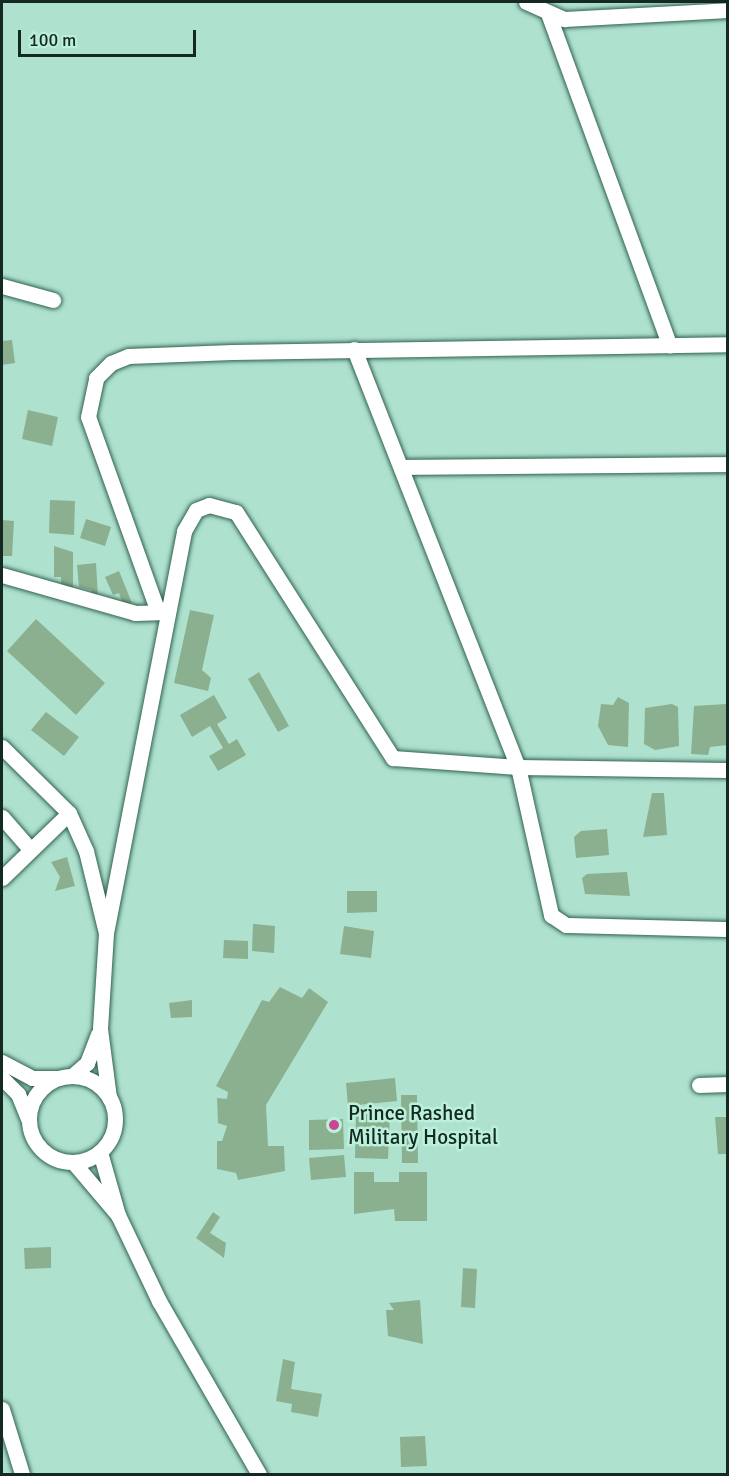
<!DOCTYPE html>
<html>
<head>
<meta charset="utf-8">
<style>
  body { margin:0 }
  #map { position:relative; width:729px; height:1476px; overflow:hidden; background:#aee2ce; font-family:Signika,sans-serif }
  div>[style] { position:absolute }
  .building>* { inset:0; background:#8bb090 }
  .roads { filter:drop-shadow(0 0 2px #316251) drop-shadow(0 0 2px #316251) }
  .minor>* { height:15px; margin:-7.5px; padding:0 7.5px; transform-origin:7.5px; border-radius:7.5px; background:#fff }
  .minor>.ring { margin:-7.5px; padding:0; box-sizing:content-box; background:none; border:15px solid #fff; border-radius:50% }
  .dots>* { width:16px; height:16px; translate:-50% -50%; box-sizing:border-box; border:3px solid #bbf0db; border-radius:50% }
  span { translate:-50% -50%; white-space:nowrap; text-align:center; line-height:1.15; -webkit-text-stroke:5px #bbf0db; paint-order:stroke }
  .poi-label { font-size:21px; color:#142922 }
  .left { translate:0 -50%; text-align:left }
  .frame { position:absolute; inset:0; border:3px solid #142922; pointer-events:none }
  .scale { position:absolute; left:18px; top:30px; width:178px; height:27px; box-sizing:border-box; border:3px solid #142922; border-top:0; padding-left:8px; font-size:18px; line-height:21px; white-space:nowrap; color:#142922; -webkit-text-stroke:4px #bbf0db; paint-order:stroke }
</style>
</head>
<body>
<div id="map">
  <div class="building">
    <i style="clip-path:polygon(12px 340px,15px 363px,2px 365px,2px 341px)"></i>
    <i style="clip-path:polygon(28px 410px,58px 417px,52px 446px,22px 439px)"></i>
    <i style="clip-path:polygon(50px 500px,75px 501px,74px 535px,49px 533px)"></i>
    <i style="clip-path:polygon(86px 519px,111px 527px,105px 546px,80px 538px)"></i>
    <i style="clip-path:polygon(2px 520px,14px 521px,12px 556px,2px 556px)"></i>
    <i style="clip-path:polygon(54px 546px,73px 552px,73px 588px,61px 588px,61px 577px,54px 577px)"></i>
    <i style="clip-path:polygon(96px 563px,98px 598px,92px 598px,91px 590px,79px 587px,77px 565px)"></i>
    <i style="clip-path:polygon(119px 571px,132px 603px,123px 604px,119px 593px,113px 595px,105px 577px)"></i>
    <i style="clip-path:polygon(190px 610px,214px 615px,202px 670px,211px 678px,208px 691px,174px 683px)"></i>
    <i style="clip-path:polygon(36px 619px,105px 683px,76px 715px,7px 651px)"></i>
    <i style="clip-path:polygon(259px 672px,289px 726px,278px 732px,248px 679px)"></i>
    <i style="clip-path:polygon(214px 695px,227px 718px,217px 724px,229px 744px,237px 739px,246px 755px,218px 771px,209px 756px,223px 748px,210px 726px,192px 737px,180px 715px)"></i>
    <i style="clip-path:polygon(618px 697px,629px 703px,628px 747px,608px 745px,598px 726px,601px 704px,613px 705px)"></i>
    <i style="clip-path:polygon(672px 704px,678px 707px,679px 746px,655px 750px,644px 744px,645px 708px)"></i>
    <i style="clip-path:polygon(726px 704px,728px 745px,710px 747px,708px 755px,691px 754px,694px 706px)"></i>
    <i style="clip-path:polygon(46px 712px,79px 737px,64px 756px,31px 730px)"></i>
    <i style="clip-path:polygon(652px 793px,664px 793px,667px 835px,643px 837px)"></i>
    <i style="clip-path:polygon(607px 829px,609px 855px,576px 858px,574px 837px,581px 831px)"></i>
    <i style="clip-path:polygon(67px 857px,75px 886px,55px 891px,60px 877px,51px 862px)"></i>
    <i style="clip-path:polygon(627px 872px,630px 896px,585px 894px,582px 878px,587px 874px)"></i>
    <i style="clip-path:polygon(347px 891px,377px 891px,377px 912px,347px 913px)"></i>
    <i style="clip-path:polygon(253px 924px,275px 926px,274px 953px,252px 951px)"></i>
    <i style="clip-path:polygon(344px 926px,374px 931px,371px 958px,340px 954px)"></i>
    <i style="clip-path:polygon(224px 940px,248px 941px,248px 959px,223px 958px)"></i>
    <i style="clip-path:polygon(280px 987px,302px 998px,309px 988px,328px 1002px,266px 1105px,268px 1146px,284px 1146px,285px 1171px,238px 1180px,236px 1173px,217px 1169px,217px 1141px,222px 1141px,227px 1126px,218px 1123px,217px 1098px,227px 1099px,228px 1092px,216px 1086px,262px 1000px,269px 1002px)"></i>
    <i style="clip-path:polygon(192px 1000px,192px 1017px,171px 1018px,169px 1003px)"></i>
    <i style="clip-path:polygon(395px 1078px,397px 1101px,348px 1106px,346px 1083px)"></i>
    <i style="clip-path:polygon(401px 1095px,417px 1095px,418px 1163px,402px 1163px)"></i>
    <i style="clip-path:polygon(356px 1113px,390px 1114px,388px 1159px,355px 1158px)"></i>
    <i style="clip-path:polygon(715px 1117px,728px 1117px,728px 1154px,718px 1154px)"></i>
    <i style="clip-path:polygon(343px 1119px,344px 1149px,309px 1150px,309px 1120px)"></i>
    <i style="clip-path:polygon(344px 1155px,346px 1177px,311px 1180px,309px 1158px)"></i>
    <i style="clip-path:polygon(354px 1172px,374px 1172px,374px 1182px,399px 1182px,399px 1172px,427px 1172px,427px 1221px,395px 1221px,394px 1209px,354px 1214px)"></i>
    <i style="clip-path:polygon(213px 1212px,220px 1217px,210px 1233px,226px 1243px,224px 1258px,196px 1238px)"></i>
    <i style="clip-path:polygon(51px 1247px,51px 1268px,25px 1269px,24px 1248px)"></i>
    <i style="clip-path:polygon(463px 1268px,477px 1269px,475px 1308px,461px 1307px)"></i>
    <i style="clip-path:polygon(420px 1300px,423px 1344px,388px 1336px,386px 1310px,394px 1310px,389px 1303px)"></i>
    <i style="clip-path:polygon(283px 1359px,295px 1362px,291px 1389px,322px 1394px,318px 1417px,291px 1412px,292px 1404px,276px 1401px)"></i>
    <i style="clip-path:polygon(425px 1436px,427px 1466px,401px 1467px,400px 1437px)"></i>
  </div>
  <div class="roads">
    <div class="minor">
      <i style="left:526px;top:2px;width:42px;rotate:24.1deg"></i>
      <i style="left:564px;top:19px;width:164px;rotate:-3.1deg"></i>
      <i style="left:549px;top:16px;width:351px;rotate:69.9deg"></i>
      <i style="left:2px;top:286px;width:53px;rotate:15.4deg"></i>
      <i style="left:354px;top:349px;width:449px;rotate:68.6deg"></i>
      <i style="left:518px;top:767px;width:152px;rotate:77.4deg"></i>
      <i style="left:551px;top:915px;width:18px;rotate:34deg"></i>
      <i style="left:566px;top:925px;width:162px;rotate:1.4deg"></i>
      <i style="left:401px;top:467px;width:327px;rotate:-0.5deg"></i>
      <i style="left:2px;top:575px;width:138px;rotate:15.9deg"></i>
      <i style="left:135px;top:613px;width:32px;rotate:-2deg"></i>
      <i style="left:158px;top:612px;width:207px;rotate:-109.7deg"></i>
      <i style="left:88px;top:417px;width:40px;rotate:-78deg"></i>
      <i style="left:96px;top:378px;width:21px;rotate:-45deg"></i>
      <i style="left:111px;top:363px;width:18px;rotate:-22deg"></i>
      <i style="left:128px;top:356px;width:104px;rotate:-2.2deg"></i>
      <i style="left:232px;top:352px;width:496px;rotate:-0.9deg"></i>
      <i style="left:2px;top:747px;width:94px;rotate:44.6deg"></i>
      <i style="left:69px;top:813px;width:42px;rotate:65.9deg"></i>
      <i style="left:86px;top:851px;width:84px;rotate:76.3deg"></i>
      <i style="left:106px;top:933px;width:96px;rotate:93.6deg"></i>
      <i style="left:100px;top:1029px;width:69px;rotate:82.5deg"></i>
      <i style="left:2px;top:817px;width:41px;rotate:48.9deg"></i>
      <i style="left:2px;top:878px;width:93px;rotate:-44.1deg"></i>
      <i style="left:106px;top:933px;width:409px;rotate:-79deg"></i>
      <i style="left:184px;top:531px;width:24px;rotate:-60deg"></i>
      <i style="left:196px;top:510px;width:14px;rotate:-21deg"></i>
      <i style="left:209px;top:505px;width:28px;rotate:15deg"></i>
      <i style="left:236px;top:512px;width:292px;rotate:57.5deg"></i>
      <i style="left:393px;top:758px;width:125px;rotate:4.1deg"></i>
      <i style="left:518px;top:767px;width:210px;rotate:0.8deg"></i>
      <i style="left:2px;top:1062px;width:34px;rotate:28deg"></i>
      <i style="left:32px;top:1078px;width:24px"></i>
      <i class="ring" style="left:29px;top:1076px;width:71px;height:71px"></i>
      <i style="left:72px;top:1076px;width:20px;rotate:-41deg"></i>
      <i style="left:87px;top:1063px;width:31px;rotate:-69deg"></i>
      <i style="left:2px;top:1078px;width:23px;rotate:45deg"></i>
      <i style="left:18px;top:1094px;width:27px;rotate:68deg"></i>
      <i style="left:699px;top:1085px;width:29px;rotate:-2deg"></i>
      <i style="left:100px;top:1152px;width:66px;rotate:74.1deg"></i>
      <i style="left:73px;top:1162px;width:70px;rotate:49.7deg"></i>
      <i style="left:118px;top:1215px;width:95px;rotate:64.5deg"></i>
      <i style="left:159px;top:1301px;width:200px;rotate:60deg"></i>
      <i style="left:2px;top:1409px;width:68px;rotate:72.9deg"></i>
    </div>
  </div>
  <div class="dots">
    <i style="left:334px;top:1125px;background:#c84790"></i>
  </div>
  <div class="poi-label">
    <span class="left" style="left:348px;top:1125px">Prince Rashed<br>Military Hospital</span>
  </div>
  <div class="frame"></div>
  <div class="scale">100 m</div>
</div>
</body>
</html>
